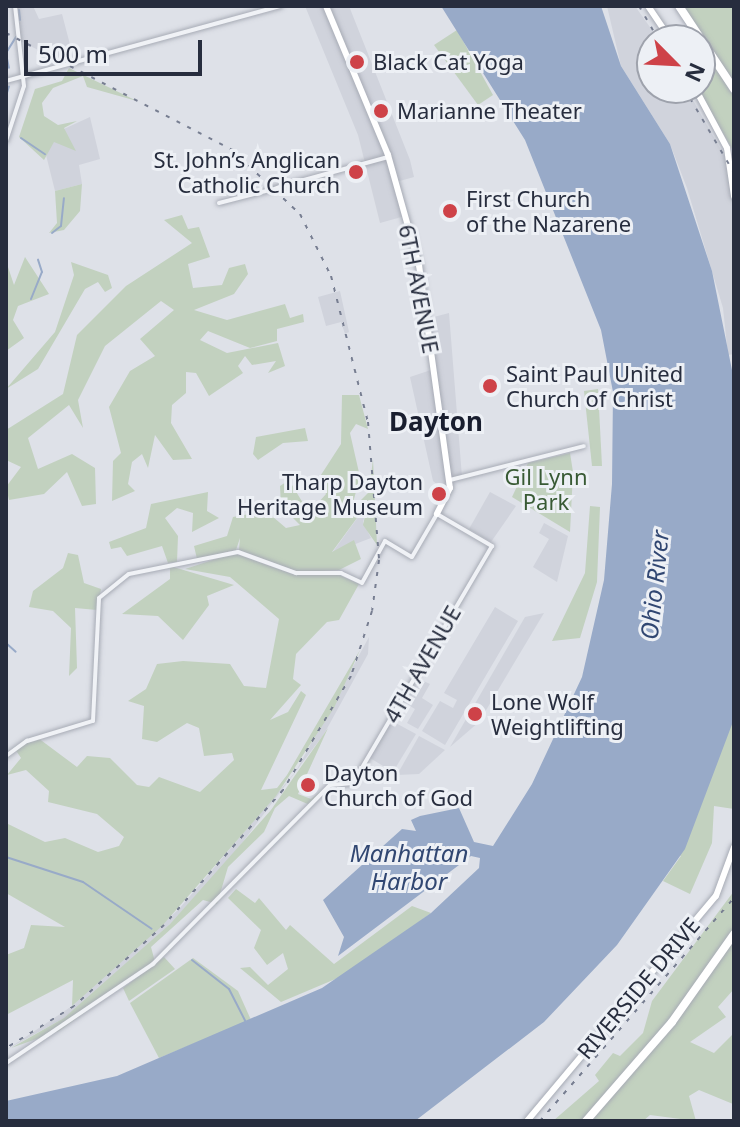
<!DOCTYPE html>
<html>
<head>
<meta charset="utf-8">
<style>
  body { margin:0 }
  #map { position:relative; width:740px; height:1127px; overflow:hidden; background:#dee1e8; font-family:"Noto Sans",sans-serif }
  div>[style] { position:absolute }
  .built>* { inset:0; background:#d0d3dc }
  .green>* { inset:0; background:#c2d1bf }
  .water>* { inset:0; background:#98aac8 }
  .stream>* { height:2px; margin:-1px; padding:0 1px; transform-origin:1px; border-radius:1px; background:#98aac8 }
  .roads { filter:drop-shadow(0 0 2px #a7abb5) drop-shadow(0 0 2px #a7abb5) }
  .minor>* { height:4px; margin:-2px; padding:0 2px; transform-origin:2px; border-radius:2px; background:#f0f2f6 }
  .major>* { height:6px; margin:-3px; padding:0 3px; transform-origin:3px; border-radius:3px; background:#fff }
  .highway>* { height:8px; margin:-4px; padding:0 4px; transform-origin:4px; border-radius:4px; background:#fff }
  .rail>* { height:2px; margin-top:-1px; transform-origin:0; background:repeating-linear-gradient(90deg,#777e91 0 4px,transparent 0 12px) }
  .bridges { filter:drop-shadow(0 0 2px #a7abb5) drop-shadow(0 0 2px #a7abb5) }
  .minor-bridge>* { height:4px; margin:-2px; padding:0 2px; transform-origin:2px; border-radius:2px; background:#f0f2f6 }
  .dots>* { width:22px; height:22px; translate:-50% -50%; box-sizing:border-box; border:4px solid #edf0f5; border-radius:50% }
  span { translate:-50% -50%; white-space:nowrap; text-align:center; line-height:1.15; -webkit-text-stroke:6px #edf0f5; paint-order:stroke }
  .poi-label { font-size:22px; color:#272d3e }
  .left { translate:0 -50%; text-align:left }
  .right { translate:-100% -50%; text-align:right }
  .street-label { font-size:22px; color:#272d3e }
  .park-label { font-size:22px; color:#385a34 }
  .water-label { font-size:24px; color:#314772; font-style:italic }
  .quarter-label { font-size:26px; color:#191e2f; font-weight:700 }
  .frame { position:absolute; inset:0; border:8px solid #272d3e; pointer-events:none }
  .north { position:absolute; left:636px; top:24px; width:80px; height:80px; box-sizing:border-box; background:#edf0f5; border:2px solid #9ea2ac; border-radius:50%; rotate:114deg; font-size:22px; font-weight:700; line-height:32px; text-align:center; color:#272d3e }
  .north::after { content:''; display:block; margin:auto; width:28px; height:36px; background:#ce4248; clip-path:polygon(50% 0,100% 100%,50% 72%,0 100%) }
  .scale { position:absolute; left:24px; top:40px; width:178px; height:36px; box-sizing:border-box; border:4px solid #272d3e; border-top:0; padding-left:10px; font-size:24px; line-height:28px; white-space:nowrap; color:#272d3e; -webkit-text-stroke:6px #edf0f5; paint-order:stroke }
</style>
</head>
<body>
<div id="map">
  <div class="built">
    <i style="clip-path:polygon(16px 6px,33px 6px,39px 19px,62px 14px,74px 60px,63px 63px,19px 40px)"></i>
    <i style="clip-path:polygon(305px 6px,349px 6px,410px 160px,414px 177px,396px 182px,405px 216px,380px 223px,358px 135px)"></i>
    <i style="clip-path:polygon(607px 6px,635px 6px,659px 40px,652px 40px,652px 88px,686px 88px,725px 157px,734px 196px,734px 354px,728px 355px,723px 308px,687px 188px,670px 144px,621px 66px)"></i>
    <i style="clip-path:polygon(90px 117px,100px 159px,79px 165px,82px 184px,55px 191px,42px 139px)"></i>
    <i style="clip-path:polygon(340px 291px,349px 332px,345px 334px,341px 322px,326px 326px,318px 297px)"></i>
    <i style="clip-path:polygon(449px 313px,462px 477px,448px 480px,448px 494px,433px 481px,410px 377px,434px 369px,430px 318px)"></i>
    <i style="clip-path:polygon(490px 492px,516px 506px,491px 542px,469px 529px)"></i>
    <i style="clip-path:polygon(369px 502px,363px 522px,371px 538px,332px 553px)"></i>
    <i style="clip-path:polygon(544px 523px,568px 536px,557px 582px,533px 567px,549px 539px,539px 533px)"></i>
    <i style="clip-path:polygon(495px 607px,518px 621px,445px 745px,422px 731px,440px 701px,453px 708px,457px 700px,444px 693px)"></i>
    <i style="clip-path:polygon(544px 613px,479px 722px,450px 747px,525px 617px)"></i>
    <i style="clip-path:polygon(369px 637px,368px 654px,324px 734px,233px 855px,170px 924px,97px 991px,64px 1018px,6px 1050px,72px 1006px,179px 909px,296px 771px)"></i>
    <i style="clip-path:polygon(417px 678px,430px 684px,422px 698px,433px 705px,418px 729px,407px 723px,415px 709px,403px 702px)"></i>
    <i style="clip-path:polygon(392px 721px,416px 734px,393px 772px,370px 758px)"></i>
    <i style="clip-path:polygon(419px 736px,445px 750px,419px 774px,397px 775px)"></i>
  </div>
  <div class="green">
    <i style="clip-path:polygon(679px 6px,734px 6px,734px 89px)"></i>
    <i style="clip-path:polygon(457px 30px,493px 95px,478px 105px,434px 45px)"></i>
    <i style="clip-path:polygon(700px 43px,734px 97px,734px 187px,733px 151px,698px 88px)"></i>
    <i style="clip-path:polygon(69px 68px,137px 101px,87px 87px,83px 76px,53px 88px,42px 103px,44px 116px,58px 125px,77px 121px,64px 128px,76px 151px,54px 142px,44px 160px,19px 137px,35px 89px,62px 81px)"></i>
    <i style="clip-path:polygon(82px 184px,80px 211px,64px 230px,49px 233px,57px 223px,55px 191px)"></i>
    <i style="clip-path:polygon(182px 215px,188px 229px,199px 227px,210px 257px,188px 264px,193px 288px,222px 285px,229px 268px,245px 264px,248px 274px,234px 294px,194px 310px,227px 320px,285px 304px,290px 318px,303px 314px,304px 322px,277px 329px,277px 341px,250px 348px,208px 331px,200px 340px,227px 353px,278px 343px,285px 366px,268px 373px,276px 361px,252px 365px,245px 356px,238px 366px,243px 373px,209px 396px,196px 373px,186px 372px,186px 393px,172px 405px,171px 423px,192px 459px,173px 460px,155px 435px,148px 468px,142px 454px,132px 462px,128px 484px,135px 491px,112px 501px,113px 461px,121px 453px,109px 407px,130px 371px,155px 356px,140px 339px,174px 310px,161px 301px,105px 346px,78px 400px,83px 428px,69px 405px,28px 438px,38px 469px,72px 454px,95px 468px,96px 504px,82px 506px,67px 472px,44px 494px,9px 500px,6px 487px,21px 467px,6px 460px,6px 430px,63px 394px,77px 335px,126px 286px,192px 243px,164px 220px)"></i>
    <i style="clip-path:polygon(25px 257px,49px 294px,18px 306px,13px 320px,24px 338px,6px 351px,6px 261px,14px 285px)"></i>
    <i style="clip-path:polygon(71px 262px,108px 275px,112px 288px,105px 292px,98px 282px,85px 289px,38px 369px,6px 389px,55px 332px,74px 275px)"></i>
    <i style="clip-path:polygon(598px 389px,602px 466px,592px 466px,584px 391px)"></i>
    <i style="clip-path:polygon(342px 395px,359px 395px,368px 429px,356px 424px,350px 433px,360px 477px,351px 510px,369px 492px,373px 459px,377px 545px,363px 525px,368px 503px,332px 552px,354px 540px,361px 559px,339px 570px,298px 572px,239px 550px,240px 538px,236px 550px,197px 559px,194px 546px,227px 536px,233px 517px,266px 511px,286px 528px,300px 525px,281px 506px,280px 486px,289px 480px,309px 513px,326px 494px,319px 478px,341px 444px)"></i>
    <i style="clip-path:polygon(305px 428px,308px 441px,283px 443px,258px 460px,253px 454px,256px 437px)"></i>
    <i style="clip-path:polygon(570px 453px,573px 472px,570px 532px,512px 497px,528px 463px)"></i>
    <i style="clip-path:polygon(208px 492px,207px 511px,219px 518px,192px 532px,193px 513px,177px 508px,165px 518px,178px 536px,177px 562px,168px 563px,162px 546px,127px 556px,121px 547px,111px 549px,109px 542px,146px 528px,151px 504px)"></i>
    <i style="clip-path:polygon(590px 506px,600px 507px,597px 582px,580px 638px,552px 641px,585px 573px)"></i>
    <i style="clip-path:polygon(68px 553px,78px 555px,84px 583px,101px 589px,97px 610px,75px 608px,77px 668px,69px 676px,71px 628px,53px 611px,29px 607px,33px 591px,63px 568px)"></i>
    <i style="clip-path:polygon(234px 553px,295px 575px,337px 574px,359px 584px,339px 620px,327px 622px,296px 654px,293px 679px,301px 685px,270px 720px,288px 712px,301px 691px,306px 695px,261px 790px,277px 788px,287px 775px,360px 650px,334px 708px,276px 796px,162px 926px,72px 1006px,73px 980px,6px 1015px,6px 955px,24px 948px,31px 925px,65px 927px,6px 893px,6px 823px,45px 842px,65px 838px,98px 852px,119px 846px,124px 837px,97px 814px,48px 802px,49px 791px,26px 770px,7px 775px,21px 758px,15px 749px,38px 738px,77px 767px,87px 756px,110px 758px,137px 785px,149px 787px,159px 777px,200px 792px,234px 760px,232px 753px,204px 756px,199px 728px,187px 723px,157px 742px,142px 739px,144px 706px,128px 701px,146px 689px,157px 664px,183px 661px,230px 664px,244px 686px,266px 688px,279px 619px,230px 577px,185px 569px)"></i>
    <i style="clip-path:polygon(170px 566px,234px 585px,207px 596px,209px 605px,183px 640px,158px 616px,122px 614px,170px 579px)"></i>
    <i style="clip-path:polygon(734px 712px,734px 809px,714px 806px,712px 843px,690px 894px,663px 881px,681px 856px,675px 853px)"></i>
    <i style="clip-path:polygon(328px 728px,298px 794px,311px 799px,331px 783px,310px 805px,289px 796px,275px 808px,264px 832px,228px 867px,217px 904px,203px 900px,151px 947px,155px 962px,59px 1031px,11px 1048px,64px 1018px,170px 924px,271px 810px)"></i>
    <i style="clip-path:polygon(236px 889px,255px 903px,259px 898px,286px 930px,290px 925px,334px 964px,412px 906px,431px 913px,352px 972px,281px 1002px,240px 968px,250px 967px,268px 985px,288px 969px,283px 953px,267px 965px,254px 948px,261px 930px,228px 898px)"></i>
    <i style="clip-path:polygon(734px 891px,734px 989px,718px 1007px,726px 1017px,690px 1042px,714px 1053px,734px 1033px,733px 1104px,699px 1090px,689px 1096px,696px 1121px,650px 1115px,643px 1121px,553px 1121px,599px 1081px,595px 1075px,613px 1053px,620px 1056px,643px 1033px,652px 1001px)"></i>
    <i style="clip-path:polygon(164px 957px,175px 969px,129px 1001px,123px 988px)"></i>
    <i style="clip-path:polygon(193px 958px,238px 991px,251px 1020px,159px 1058px,130px 1003px)"></i>
  </div>
  <div class="water">
    <i style="clip-path:polygon(441px 6px,601px 6px,621px 66px,670px 144px,712px 271px,734px 380px,734px 719px,685px 849px,617px 945px,544px 1022px,415px 1121px,6px 1121px,6px 1101px,117px 1076px,322px 988px,431px 913px,479px 868px,480px 858px,471px 856px,338px 956px,344px 937px,323px 900px,402px 829px,416px 831px,411px 820px,420px 816px,459px 808px,474px 842px,493px 846px,532px 784px,582px 677px,604px 580px,612px 484px,613px 392px,601px 330px,525px 140px)"></i>
  </div>
  <div class="stream">
    <i style="left:19px;top:10px;width:10px;rotate:84deg"></i>
    <i style="left:6px;top:53px;width:19px;rotate:-58deg"></i>
    <i style="left:6px;top:54px;width:14px;rotate:78deg"></i>
    <i style="left:6px;top:96px;width:10px;rotate:-73deg"></i>
    <i style="left:21px;top:138px;width:29px;rotate:34deg"></i>
    <i style="left:52px;top:233px;width:11px;rotate:-38deg"></i>
    <i style="left:61px;top:226px;width:28px;rotate:-84deg"></i>
    <i style="left:31px;top:299px;width:29px;rotate:-68deg"></i>
    <i style="left:42px;top:272px;width:13px;rotate:-108deg"></i>
    <i style="left:6px;top:643px;width:13px;rotate:42deg"></i>
    <i style="left:6px;top:857px;width:81px;rotate:18deg"></i>
    <i style="left:83px;top:882px;width:83px;rotate:34.3deg"></i>
    <i style="left:192px;top:960px;width:47px;rotate:38.1deg"></i>
    <i style="left:229px;top:989px;width:39px;rotate:63deg"></i>
  </div>
  <div class="roads">
    <div class="minor">
      <i style="left:6px;top:81px;width:285px;rotate:-15.3deg"></i>
      <i style="left:6px;top:141px;width:58px;rotate:-71.9deg"></i>
      <i style="left:24px;top:86px;width:81px;rotate:-96.4deg"></i>
      <i style="left:282px;top:186px;width:110px;rotate:-15.3deg"></i>
      <i style="left:219px;top:203px;width:57px;rotate:-14.3deg"></i>
      <i style="left:450px;top:480px;width:138px;rotate:-14.2deg"></i>
      <i style="left:6px;top:756px;width:26px;rotate:-36deg"></i>
      <i style="left:27px;top:741px;width:69px;rotate:-16.9deg"></i>
      <i style="left:93px;top:721px;width:123px;rotate:-87.2deg"></i>
      <i style="left:99px;top:598px;width:38px;rotate:-39deg"></i>
      <i style="left:129px;top:574px;width:111px;rotate:-11.4deg"></i>
      <i style="left:238px;top:552px;width:62px;rotate:19.9deg"></i>
      <i style="left:296px;top:573px;width:45px"></i>
      <i style="left:341px;top:573px;width:23px;rotate:25deg"></i>
      <i style="left:362px;top:583px;width:48px;rotate:-61.3deg"></i>
      <i style="left:385px;top:541px;width:31px;rotate:31deg"></i>
      <i style="left:412px;top:557px;width:50px;rotate:-59.8deg"></i>
      <i style="left:437px;top:514px;width:64px;rotate:30.2deg"></i>
      <i style="left:492px;top:546px;width:275px;rotate:120.4deg"></i>
      <i style="left:353px;top:783px;width:23px;rotate:175deg"></i>
      <i style="left:330px;top:785px;width:252px;rotate:134.7deg"></i>
      <i style="left:153px;top:964px;width:177px;rotate:146deg"></i>
    </div>
    <div class="major">
      <i style="left:326px;top:6px;width:161px;rotate:67.4deg"></i>
      <i style="left:388px;top:155px;width:114px;rotate:74.3deg"></i>
      <i style="left:419px;top:265px;width:225px;rotate:82.1deg"></i>
      <i style="left:450px;top:488px;width:29px;rotate:117deg"></i>
      <i style="left:648px;top:6px;width:41px;rotate:55.9deg"></i>
      <i style="left:695px;top:88px;width:68px;rotate:61.9deg"></i>
      <i style="left:727px;top:148px;width:49px;rotate:81.7deg"></i>
      <i style="left:527px;top:1121px;width:294px;rotate:-50deg"></i>
      <i style="left:716px;top:896px;width:52px;rotate:-69.8deg"></i>
    </div>
    <div class="highway">
      <i style="left:679px;top:6px;width:100px;rotate:56.5deg"></i>
      <i style="left:586px;top:1121px;width:131px;rotate:-49deg"></i>
      <i style="left:672px;top:1022px;width:108px;rotate:-54.8deg"></i>
    </div>
  </div>
  <div class="rail">
    <i style="left:639px;top:6px;width:39px;rotate:60deg"></i>
    <i style="left:6px;top:33px;width:253px;rotate:27.3deg"></i>
    <i style="left:231px;top:149px;width:95px;rotate:43.3deg"></i>
    <i style="left:300px;top:214px;width:69px;rotate:63.4deg"></i>
    <i style="left:331px;top:276px;width:151px;rotate:75.8deg"></i>
    <i style="left:368px;top:422px;width:138px;rotate:85.4deg"></i>
    <i style="left:379px;top:560px;width:51px;rotate:97.8deg"></i>
    <i style="left:372px;top:611px;width:68px;rotate:107.9deg"></i>
    <i style="left:351px;top:676px;width:133px;rotate:120.8deg"></i>
    <i style="left:283px;top:790px;width:180px;rotate:131.4deg"></i>
    <i style="left:164px;top:925px;width:121px;rotate:138deg"></i>
    <i style="left:74px;top:1006px;width:80px;rotate:148.3deg"></i>
    <i style="left:684px;top:88px;width:99px;rotate:59.5deg"></i>
    <i style="left:540px;top:1121px;width:296px;rotate:-49deg"></i>
  </div>
  <div class="bridges">
    <div class="minor-bridge">
      <i style="left:274px;top:189px;width:9px;rotate:-21deg"></i>
    </div>
  </div>
  <div class="dots">
    <i style="left:357px;top:62px;background:#ce4248"></i>
    <i style="left:381px;top:111px;background:#ce4248"></i>
    <i style="left:356px;top:172px;background:#ce4248"></i>
    <i style="left:450px;top:211px;background:#ce4248"></i>
    <i style="left:490px;top:386px;background:#ce4248"></i>
    <i style="left:439px;top:494px;background:#ce4248"></i>
    <i style="left:475px;top:714px;background:#ce4248"></i>
    <i style="left:308px;top:785px;background:#ce4248"></i>
  </div>
  <div class="poi-label">
    <span class="left" style="left:373px;top:62px">Black Cat Yoga</span>
    <span class="left" style="left:397px;top:111px">Marianne Theater</span>
    <span class="right" style="left:340px;top:172px">St. John’s Anglican<br>Catholic Church</span>
    <span class="left" style="left:466px;top:211px">First Church<br>of the Nazarene</span>
    <span class="left" style="left:506px;top:386px">Saint Paul United<br>Church of Christ</span>
    <span class="right" style="left:423px;top:494px">Tharp Dayton<br>Heritage Museum</span>
    <span class="left" style="left:491px;top:714px">Lone Wolf<br>Weightlifting</span>
    <span class="left" style="left:324px;top:785px">Dayton<br>Church of God</span>
  </div>
  <div class="street-label">
    <span style="left:419px;top:289px;rotate:79deg">6TH AVENUE</span>
    <span style="left:422px;top:664px;rotate:-60deg">4TH AVENUE</span>
    <span style="left:638px;top:988px;rotate:-50deg">RIVERSIDE DRIVE</span>
  </div>
  <div class="park-label">
    <span style="left:546px;top:489px">Gil Lynn<br>Park</span>
  </div>
  <div class="water-label">
    <span style="left:654px;top:585px;rotate:-84deg">Ohio River</span>
    <span style="left:409px;top:867px">Manhattan<br>Harbor</span>
  </div>
  <div class="quarter-label">
    <span style="left:436px;top:422px">Dayton</span>
  </div>
  <div class="frame"></div>
  <div class="north">N</div>
  <div class="scale">500 m</div>
</div>
</body>
</html>
